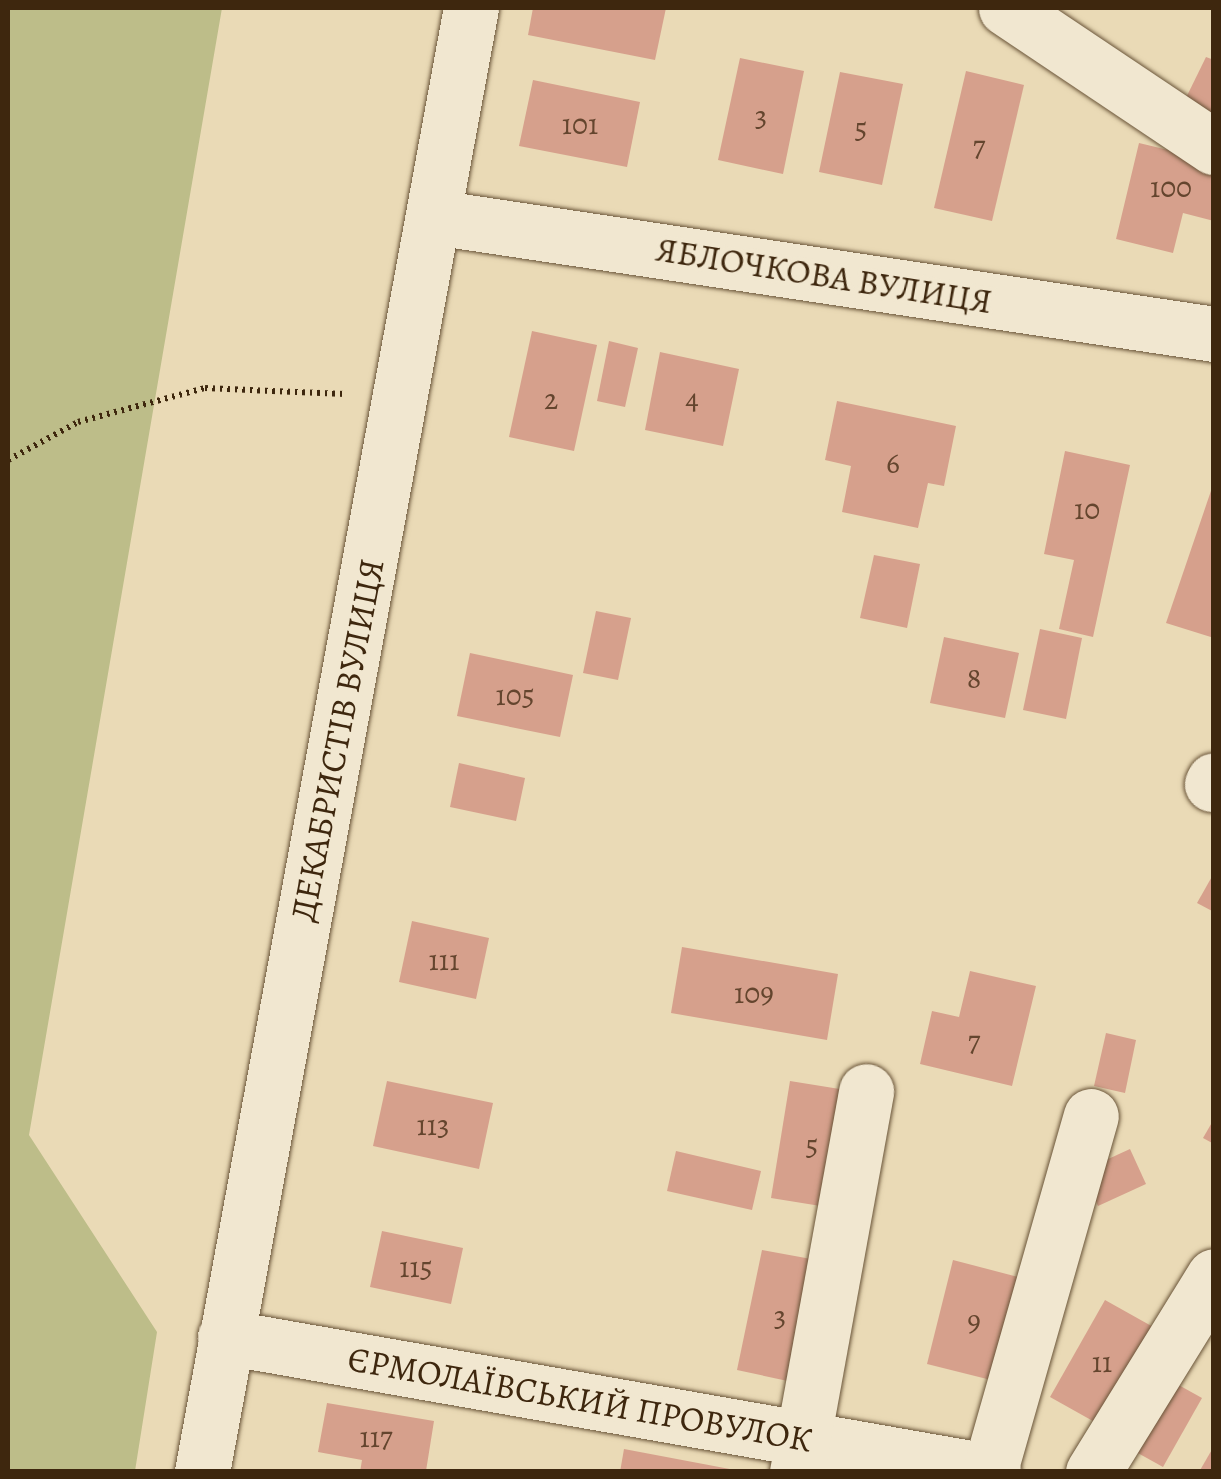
<!DOCTYPE html>
<html>
<head>
<meta charset="utf-8">
<style>
  body { margin:0 }
  #map { position:relative; width:1221px; height:1479px; overflow:hidden; background:#eadab6; font-family:Alegreya,serif }
  div>[style] { position:absolute }
  .green>* { inset:0; background:#bdbd89 }
  .building>* { inset:0; background:#d6a08c }
  .path>* { height:6px; margin-top:-3px; transform-origin:0; background:repeating-linear-gradient(90deg,#3e270e 0 2.5px,transparent 0 7.5px) }
  .roads { filter:drop-shadow(0 0 2px #695438) drop-shadow(0 0 2px #695438) }
  .minor>* { height:55px; margin:-27.5px; padding:0 27.5px; transform-origin:27.5px; border-radius:27.5px; background:#f1e7d0 }
  span { translate:-50% -50%; white-space:nowrap; text-align:center; line-height:1.15; -webkit-text-stroke:8px #f1e7d0; paint-order:stroke }
  .number-label { font-size:30px; color:#64452e }
  .number-label span { -webkit-text-stroke-width:0 }
  .street-label { font-size:35px; color:#3e270e }
  .frame { position:absolute; inset:0; border:10px solid #3e270e; pointer-events:none }
</style>
</head>
<body>
<div id="map">
  <div class="green">
    <i style="clip-path:polygon(8px 8px,222px 8px,29px 1135px,157px 1332px,135px 1471px,8px 1471px)"></i>
  </div>
  <div class="building">
    <i style="clip-path:polygon(533px 8px,666px 8px,655px 60px,528px 35px)"></i>
    <i style="clip-path:polygon(1206px 57px,1214px 60px,1214px 122px,1181px 108px)"></i>
    <i style="clip-path:polygon(740px 58px,804px 71px,783px 174px,718px 160px)"></i>
    <i style="clip-path:polygon(966px 71px,1024px 85px,992px 221px,934px 208px)"></i>
    <i style="clip-path:polygon(840px 72px,903px 84px,882px 185px,819px 172px)"></i>
    <i style="clip-path:polygon(533px 80px,640px 102px,627px 167px,519px 146px)"></i>
    <i style="clip-path:polygon(1139px 143px,1214px 161px,1214px 221px,1183px 213px,1173px 253px,1116px 239px)"></i>
    <i style="clip-path:polygon(532px 331px,597px 345px,574px 451px,509px 437px)"></i>
    <i style="clip-path:polygon(609px 341px,638px 348px,625px 407px,597px 401px)"></i>
    <i style="clip-path:polygon(660px 352px,739px 369px,723px 446px,645px 430px)"></i>
    <i style="clip-path:polygon(837px 401px,956px 426px,944px 486px,928px 483px,918px 528px,842px 512px,851px 466px,825px 460px)"></i>
    <i style="clip-path:polygon(1065px 451px,1130px 465px,1093px 637px,1059px 629px,1074px 560px,1044px 554px)"></i>
    <i style="clip-path:polygon(1214px 482px,1214px 638px,1166px 623px)"></i>
    <i style="clip-path:polygon(874px 555px,920px 564px,907px 628px,860px 618px)"></i>
    <i style="clip-path:polygon(596px 611px,631px 618px,618px 680px,583px 673px)"></i>
    <i style="clip-path:polygon(1040px 629px,1082px 638px,1066px 719px,1023px 710px)"></i>
    <i style="clip-path:polygon(944px 637px,1019px 653px,1005px 718px,930px 703px)"></i>
    <i style="clip-path:polygon(470px 653px,573px 675px,560px 737px,457px 716px)"></i>
    <i style="clip-path:polygon(459px 763px,525px 778px,516px 821px,450px 807px)"></i>
    <i style="clip-path:polygon(1214px 873px,1214px 912px,1197px 903px)"></i>
    <i style="clip-path:polygon(412px 921px,489px 938px,476px 999px,399px 982px)"></i>
    <i style="clip-path:polygon(682px 947px,838px 974px,827px 1040px,671px 1013px)"></i>
    <i style="clip-path:polygon(970px 971px,1036px 986px,1012px 1086px,920px 1064px,932px 1011px,959px 1017px)"></i>
    <i style="clip-path:polygon(1106px 1033px,1136px 1040px,1125px 1093px,1094px 1086px)"></i>
    <i style="clip-path:polygon(387px 1081px,493px 1103px,479px 1169px,373px 1146px)"></i>
    <i style="clip-path:polygon(790px 1081px,852px 1091px,833px 1208px,771px 1198px)"></i>
    <i style="clip-path:polygon(1214px 1119px,1214px 1144px,1203px 1138px)"></i>
    <i style="clip-path:polygon(1130px 1149px,1146px 1184px,1098px 1206px,1082px 1171px)"></i>
    <i style="clip-path:polygon(676px 1151px,761px 1171px,752px 1210px,667px 1191px)"></i>
    <i style="clip-path:polygon(382px 1231px,463px 1248px,451px 1304px,370px 1287px)"></i>
    <i style="clip-path:polygon(762px 1250px,822px 1261px,797px 1383px,737px 1370px)"></i>
    <i style="clip-path:polygon(953px 1260px,1022px 1278px,995px 1381px,927px 1364px)"></i>
    <i style="clip-path:polygon(1105px 1300px,1155px 1328px,1100px 1425px,1050px 1397px)"></i>
    <i style="clip-path:polygon(1166px 1378px,1202px 1398px,1163px 1467px,1127px 1447px)"></i>
    <i style="clip-path:polygon(327px 1403px,434px 1421px,426px 1471px,360px 1472px,362px 1460px,318px 1452px)"></i>
    <i style="clip-path:polygon(1214px 1446px,1214px 1472px,1199px 1472px)"></i>
    <i style="clip-path:polygon(624px 1449px,735px 1470px,734px 1472px,620px 1472px)"></i>
  </div>
  <div class="path">
    <i style="left:8px;top:460px;width:80px;rotate:-28.5deg"></i>
    <i style="left:78px;top:422px;width:131px;rotate:-15deg"></i>
    <i style="left:205px;top:388px;width:140px;rotate:2.5deg"></i>
  </div>
  <div class="roads">
    <div class="minor">
      <i style="left:1006px;top:8px;width:250px;rotate:33.8deg"></i>
      <i style="left:434px;top:217px;width:789px;rotate:8.53deg"></i>
      <i style="left:1212px;top:784px;width:4px;rotate:-63deg"></i>
      <i style="left:225px;top:1337px;width:780px;rotate:9.97deg"></i>
      <i style="left:990px;top:1470px;width:368px;rotate:-74.1deg"></i>
      <i style="left:202px;top:1472px;width:1489px;rotate:-79.59deg"></i>
      <i style="left:797px;top:1472px;width:387px;rotate:-79.7deg"></i>
      <i style="left:1093px;top:1472px;width:230px;rotate:-58.3deg"></i>
    </div>
  </div>
  <div class="number-label">
    <span style="left:761px;top:116px">3</span>
    <span style="left:580px;top:124px">101</span>
    <span style="left:861px;top:128px">5</span>
    <span style="left:979px;top:146px">7</span>
    <span style="left:1171px;top:187px">100</span>
    <span style="left:551px;top:399px">2</span>
    <span style="left:692px;top:399px">4</span>
    <span style="left:893px;top:463px">6</span>
    <span style="left:1087px;top:509px">10</span>
    <span style="left:974px;top:678px">8</span>
    <span style="left:515px;top:695px">105</span>
    <span style="left:444px;top:960px">111</span>
    <span style="left:754px;top:993px">109</span>
    <span style="left:974px;top:1041px">7</span>
    <span style="left:433px;top:1125px">113</span>
    <span style="left:812px;top:1145px">5</span>
    <span style="left:416px;top:1267px">115</span>
    <span style="left:780px;top:1316px">3</span>
    <span style="left:974px;top:1321px">9</span>
    <span style="left:1102px;top:1362px">11</span>
    <span style="left:376px;top:1437px">117</span>
  </div>
  <div class="street-label">
    <span style="left:824px;top:275px;rotate:9deg">ЯБЛОЧКОВА ВУЛИЦЯ</span>
    <span style="left:337px;top:740px;rotate:-79deg">ДЕКАБРИСТІВ ВУЛИЦЯ</span>
    <span style="left:580px;top:1399px;rotate:10deg">ЄРМОЛАЇВСЬКИЙ ПРОВУЛОК</span>
  </div>
  <div class="frame"></div>
</div>
</body>
</html>
